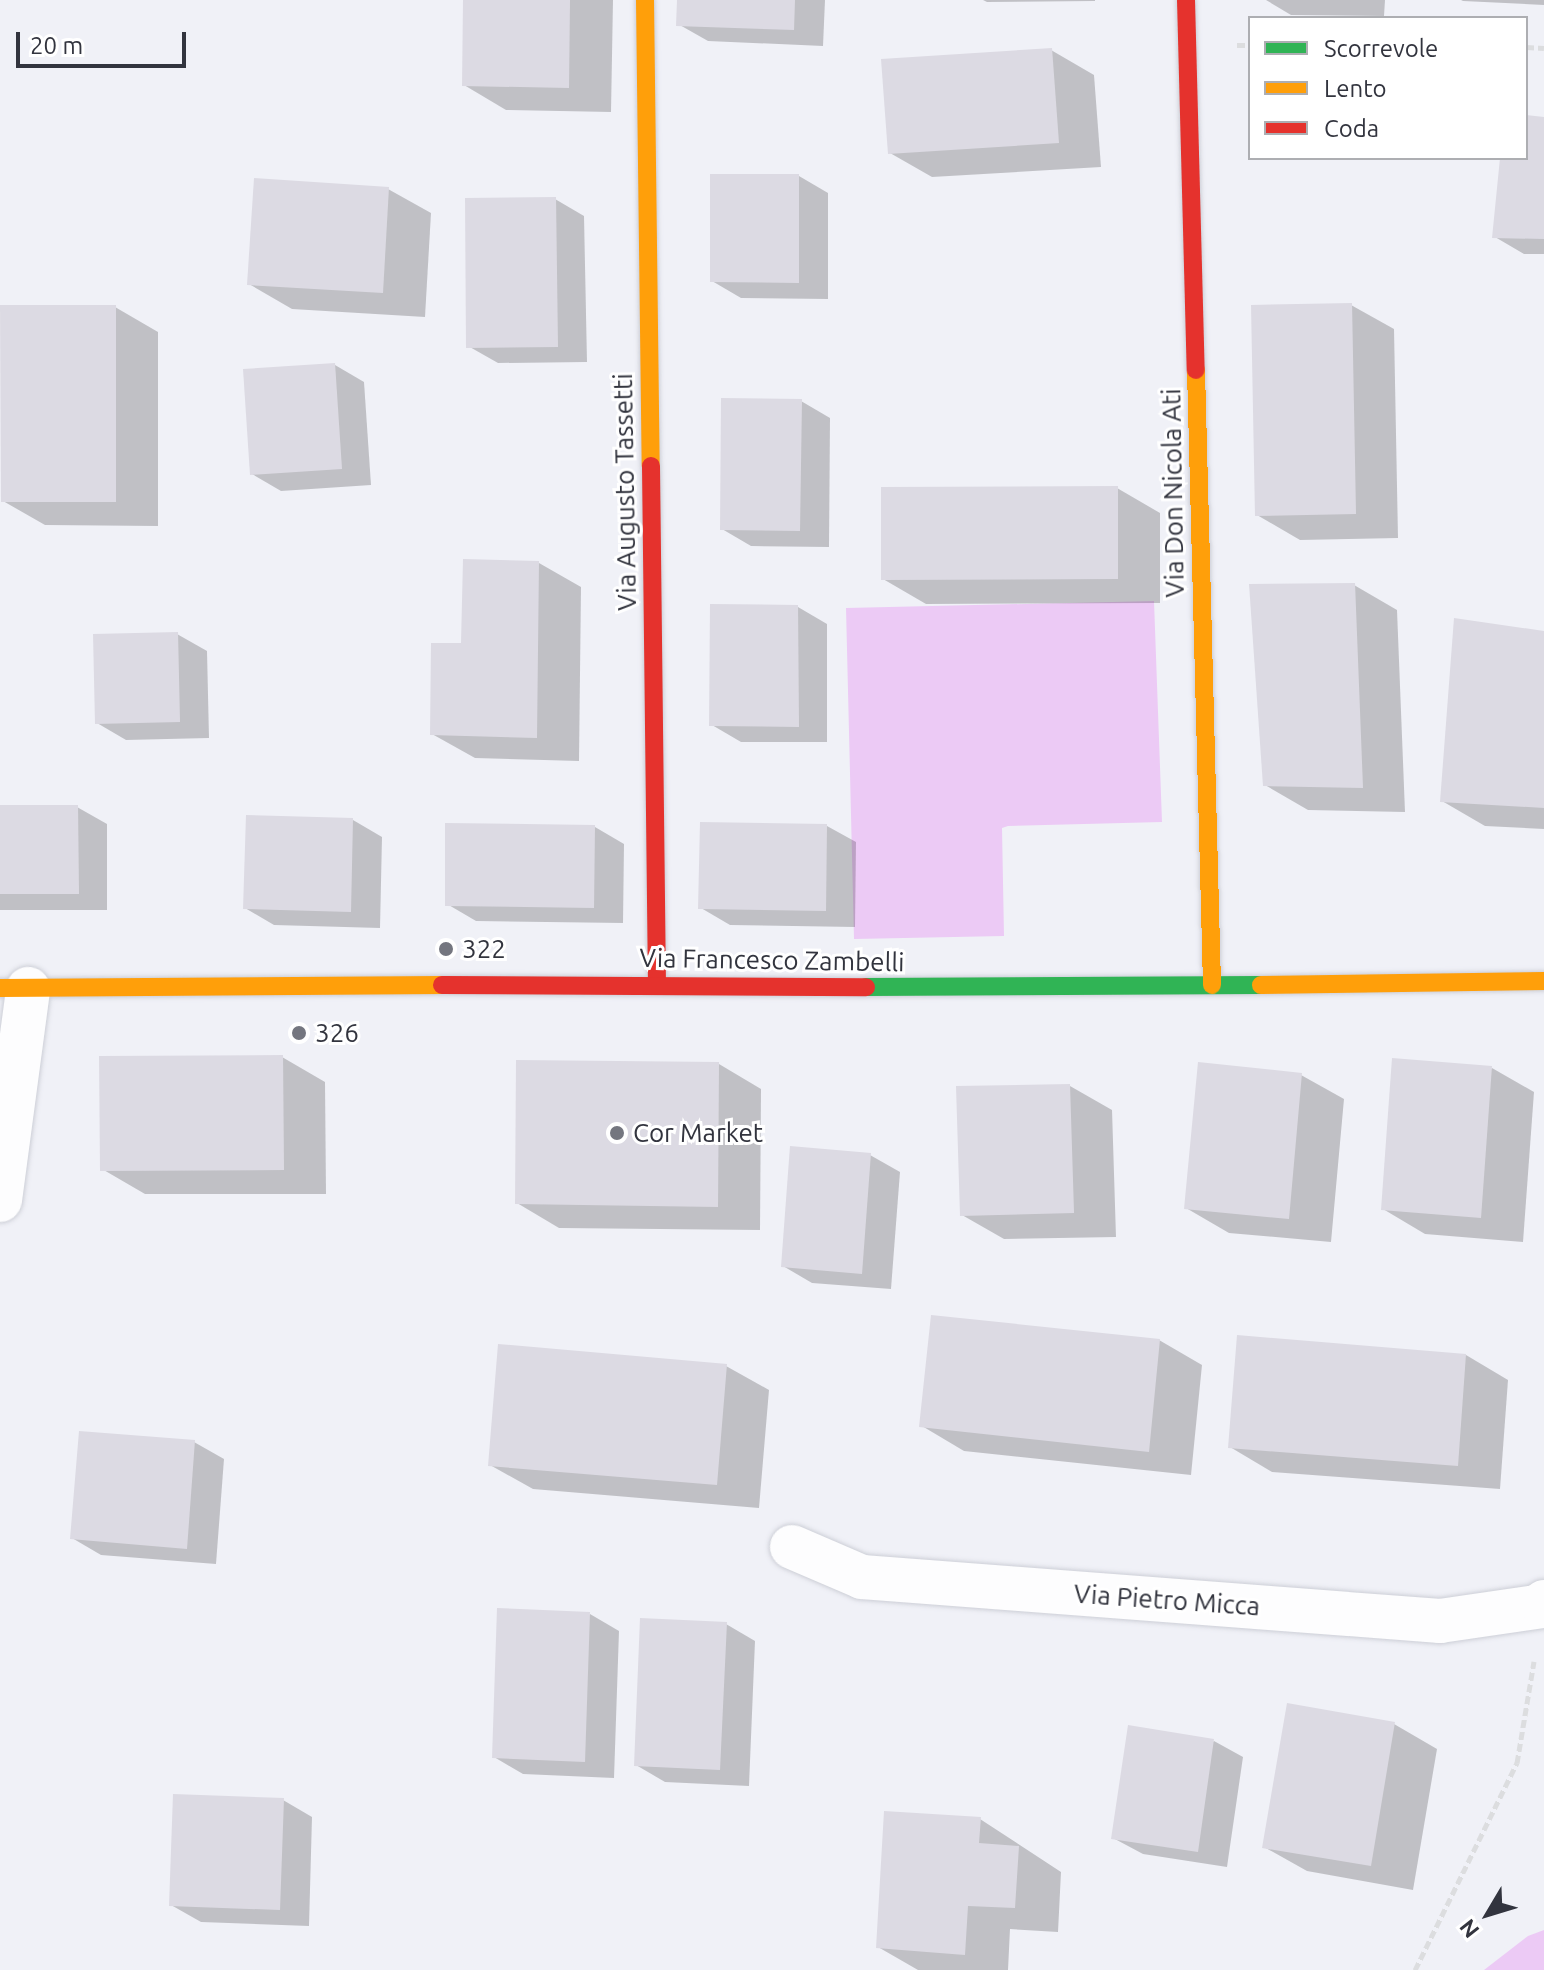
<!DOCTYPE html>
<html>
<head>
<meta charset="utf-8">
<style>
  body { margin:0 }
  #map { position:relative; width:1544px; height:1970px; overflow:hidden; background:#f0f1f7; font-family:Ubuntu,sans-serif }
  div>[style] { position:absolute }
  .green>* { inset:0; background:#eccaf5 }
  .shadow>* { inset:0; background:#0003 }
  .building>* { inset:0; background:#dcdae3 }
  .path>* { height:5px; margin-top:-2.5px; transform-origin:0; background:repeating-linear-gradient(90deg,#dcdddf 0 8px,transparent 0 12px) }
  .roads { filter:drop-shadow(0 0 2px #cdcfd7) drop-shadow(0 0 2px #cdcfd7) }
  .street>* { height:44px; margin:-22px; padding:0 22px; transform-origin:22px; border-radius:22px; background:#fdfdfe }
  .fast>* { height:18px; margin:-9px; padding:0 9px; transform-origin:9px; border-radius:9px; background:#30b455 }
  .slow>* { height:18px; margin:-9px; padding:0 9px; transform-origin:9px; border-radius:9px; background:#ff9f0a }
  .jam>* { height:18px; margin:-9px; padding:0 9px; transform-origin:9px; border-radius:9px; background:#e5322d }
  .dots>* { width:22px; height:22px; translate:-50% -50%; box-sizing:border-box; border:4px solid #fff; border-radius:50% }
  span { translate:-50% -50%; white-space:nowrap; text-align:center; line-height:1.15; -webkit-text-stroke:6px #fff; paint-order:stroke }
  .street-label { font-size:26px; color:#32343e }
  .poi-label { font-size:26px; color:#32343e }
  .left { translate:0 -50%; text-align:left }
  .legend { position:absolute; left:1248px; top:16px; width:280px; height:144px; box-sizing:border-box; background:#fff; border:2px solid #adaeb2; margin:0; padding:10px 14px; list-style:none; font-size:24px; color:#32343e }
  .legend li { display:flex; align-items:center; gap:16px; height:40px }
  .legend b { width:40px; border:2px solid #adaeb2 }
  .north { position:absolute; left:1448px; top:1874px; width:80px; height:80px; -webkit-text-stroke:6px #fff; paint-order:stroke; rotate:232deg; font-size:22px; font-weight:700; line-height:32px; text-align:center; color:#32343e }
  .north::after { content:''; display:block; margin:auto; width:28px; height:36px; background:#32343e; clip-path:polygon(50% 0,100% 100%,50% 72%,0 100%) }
  .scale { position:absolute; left:16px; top:32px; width:170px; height:36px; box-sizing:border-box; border:4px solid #32343e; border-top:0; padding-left:10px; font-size:24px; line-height:28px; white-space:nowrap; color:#32343e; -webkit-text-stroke:6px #fff; paint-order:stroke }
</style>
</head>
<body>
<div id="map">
  <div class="green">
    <i style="clip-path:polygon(1154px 601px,1162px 822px,1008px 826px,1002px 828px,1004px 936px,854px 939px,846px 608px)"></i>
    <i style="clip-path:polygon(1544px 1930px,1544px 1970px,1484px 1970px,1528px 1936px)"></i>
  </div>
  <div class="shadow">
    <i style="clip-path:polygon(465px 0,613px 0,611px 112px,506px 110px,464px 85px)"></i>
    <i style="clip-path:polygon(679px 0,825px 0,823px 46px,708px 41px,678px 24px)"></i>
    <i style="clip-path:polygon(983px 0,1095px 0,1095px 1px,987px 2px)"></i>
    <i style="clip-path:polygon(1266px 0,1385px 0,1384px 16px,1291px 15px)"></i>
    <i style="clip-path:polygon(1461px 0,1544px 0,1544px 5px,1463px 1px)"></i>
    <i style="clip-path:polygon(1051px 50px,1094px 75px,1101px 167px,932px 177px,890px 153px)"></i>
    <i style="clip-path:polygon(1526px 117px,1544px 119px,1544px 254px,1524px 254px,1495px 237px,1502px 158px,1526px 158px)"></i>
    <i style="clip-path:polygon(799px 176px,828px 193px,828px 299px,741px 298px,712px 281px)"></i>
    <i style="clip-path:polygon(388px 189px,431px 213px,425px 317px,292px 309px,249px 284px)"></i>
    <i style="clip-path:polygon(555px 199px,584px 216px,587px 362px,498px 363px,468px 346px)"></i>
    <i style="clip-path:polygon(1351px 305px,1394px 329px,1398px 538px,1300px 540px,1257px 515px)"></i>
    <i style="clip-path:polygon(115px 307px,158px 332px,158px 526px,45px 525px,3px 501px)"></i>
    <i style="clip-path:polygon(335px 365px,364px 382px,371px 485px,281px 491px,252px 474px)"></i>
    <i style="clip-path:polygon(801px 401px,830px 418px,829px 547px,751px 546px,722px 529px)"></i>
    <i style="clip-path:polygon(1117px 488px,1160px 513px,1160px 603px,926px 604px,883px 579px)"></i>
    <i style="clip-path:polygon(539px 563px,581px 587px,579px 761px,475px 758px,432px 734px,463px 645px)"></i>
    <i style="clip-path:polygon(1354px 585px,1397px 610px,1405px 812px,1308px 810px,1265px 785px)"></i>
    <i style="clip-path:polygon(798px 607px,827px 624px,827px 742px,741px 742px,712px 725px)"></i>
    <i style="clip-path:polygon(1544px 633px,1544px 829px,1485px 826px,1442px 801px)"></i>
    <i style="clip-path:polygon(177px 634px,207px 651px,209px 738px,126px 740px,97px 723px)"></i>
    <i style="clip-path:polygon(0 807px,77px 807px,107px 824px,107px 910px,0 910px)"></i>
    <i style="clip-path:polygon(353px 820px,382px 837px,380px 928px,274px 925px,245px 908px)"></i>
    <i style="clip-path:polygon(827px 826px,856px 842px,855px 927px,730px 925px,701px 908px)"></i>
    <i style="clip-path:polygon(595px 827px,624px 844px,623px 923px,476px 921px,447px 904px)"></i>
    <i style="clip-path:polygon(282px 1057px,325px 1082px,326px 1194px,145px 1194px,102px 1169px)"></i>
    <i style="clip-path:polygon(719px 1064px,761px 1089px,760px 1230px,559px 1228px,517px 1203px)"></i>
    <i style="clip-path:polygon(1492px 1068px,1534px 1092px,1523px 1242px,1425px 1234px,1383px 1209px)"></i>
    <i style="clip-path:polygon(1301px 1075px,1344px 1099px,1331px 1242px,1229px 1233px,1186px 1208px)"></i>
    <i style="clip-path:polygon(1070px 1086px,1112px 1110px,1116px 1237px,1004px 1239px,962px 1215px)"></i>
    <i style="clip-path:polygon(870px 1155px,900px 1172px,891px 1289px,812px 1283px,783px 1266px)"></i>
    <i style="clip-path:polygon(1159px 1340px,1202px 1365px,1191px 1475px,964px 1451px,922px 1426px)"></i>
    <i style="clip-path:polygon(1466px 1355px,1508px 1380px,1500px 1489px,1272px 1472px,1230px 1447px)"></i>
    <i style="clip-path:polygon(726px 1366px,769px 1390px,759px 1508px,533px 1489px,490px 1465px)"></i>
    <i style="clip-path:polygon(194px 1442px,224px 1459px,216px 1564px,101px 1555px,72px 1538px)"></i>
    <i style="clip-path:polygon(590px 1614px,619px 1631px,614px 1778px,523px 1774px,494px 1757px)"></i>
    <i style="clip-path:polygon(726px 1624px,755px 1641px,749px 1786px,665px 1782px,636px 1765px)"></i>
    <i style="clip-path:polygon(1394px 1724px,1437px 1749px,1413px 1890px,1307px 1871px,1264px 1847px)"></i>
    <i style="clip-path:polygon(1214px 1741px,1243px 1757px,1227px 1867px,1143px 1854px,1113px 1838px)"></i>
    <i style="clip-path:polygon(283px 1800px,312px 1817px,309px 1926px,201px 1922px,171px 1905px)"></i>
    <i style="clip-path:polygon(980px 1819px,1061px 1872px,1058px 1932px,1010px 1929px,1008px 1970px,918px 1970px,878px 1947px)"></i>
  </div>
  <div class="building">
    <i style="clip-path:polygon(463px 0,570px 0,569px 88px,462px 86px)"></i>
    <i style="clip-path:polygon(677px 0,795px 0,794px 30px,676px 26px)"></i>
    <i style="clip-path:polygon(1052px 48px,1059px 143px,888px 154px,881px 59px)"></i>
    <i style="clip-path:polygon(1526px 115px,1544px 117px,1544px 239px,1492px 238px,1500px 158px,1526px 158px)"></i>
    <i style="clip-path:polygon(710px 174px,799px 174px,799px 283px,710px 282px)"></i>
    <i style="clip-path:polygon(254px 178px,389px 187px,383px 293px,247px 285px)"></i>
    <i style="clip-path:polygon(556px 197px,558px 347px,466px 348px,465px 198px)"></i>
    <i style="clip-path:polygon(1352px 303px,1356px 514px,1255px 516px,1251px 305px)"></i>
    <i style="clip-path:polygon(0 305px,116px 305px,116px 502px,1px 502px)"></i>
    <i style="clip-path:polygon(335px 363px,342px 469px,250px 475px,243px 369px)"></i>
    <i style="clip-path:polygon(721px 398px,802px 399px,800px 531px,720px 530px)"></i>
    <i style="clip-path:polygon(1118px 486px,1118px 579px,881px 580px,881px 487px)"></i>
    <i style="clip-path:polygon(463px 559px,539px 561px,537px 738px,430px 735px,431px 643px,461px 643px)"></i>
    <i style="clip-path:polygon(1355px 583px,1363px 788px,1263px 786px,1249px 584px)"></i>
    <i style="clip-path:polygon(710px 604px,798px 605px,799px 727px,709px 726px)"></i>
    <i style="clip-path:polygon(1454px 618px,1544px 631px,1544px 808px,1440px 802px)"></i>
    <i style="clip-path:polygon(178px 632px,180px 722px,95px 724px,93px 634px)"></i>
    <i style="clip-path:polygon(0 805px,78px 805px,79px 894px,0 894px)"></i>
    <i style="clip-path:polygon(246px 815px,353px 818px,351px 912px,243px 909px)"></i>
    <i style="clip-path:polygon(700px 822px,827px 824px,826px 911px,698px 909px)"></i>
    <i style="clip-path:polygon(445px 823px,595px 825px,594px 908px,445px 906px)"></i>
    <i style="clip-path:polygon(283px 1055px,284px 1170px,100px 1171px,99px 1056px)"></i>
    <i style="clip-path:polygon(1392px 1058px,1492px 1066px,1481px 1218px,1381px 1210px)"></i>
    <i style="clip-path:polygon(516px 1060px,719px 1062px,718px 1207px,515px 1204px)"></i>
    <i style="clip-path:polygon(1198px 1062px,1302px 1073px,1289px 1219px,1184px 1209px)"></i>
    <i style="clip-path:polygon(1070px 1084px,1074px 1213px,960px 1216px,956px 1086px)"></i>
    <i style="clip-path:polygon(790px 1146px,871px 1153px,862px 1274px,781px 1267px)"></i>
    <i style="clip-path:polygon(931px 1315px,1160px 1339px,1149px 1452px,919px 1427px)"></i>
    <i style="clip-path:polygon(1237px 1335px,1466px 1354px,1458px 1466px,1228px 1448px)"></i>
    <i style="clip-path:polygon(498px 1344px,727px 1364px,717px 1485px,488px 1466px)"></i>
    <i style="clip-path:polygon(79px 1431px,195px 1440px,187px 1549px,70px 1539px)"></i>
    <i style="clip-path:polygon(497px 1608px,590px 1612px,585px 1762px,492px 1758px)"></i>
    <i style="clip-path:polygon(640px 1618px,727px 1622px,720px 1770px,634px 1766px)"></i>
    <i style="clip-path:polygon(1287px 1703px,1395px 1722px,1371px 1866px,1262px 1848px)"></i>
    <i style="clip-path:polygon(1128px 1725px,1214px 1739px,1198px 1852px,1111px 1839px)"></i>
    <i style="clip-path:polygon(173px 1794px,284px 1798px,280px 1910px,169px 1906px)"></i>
    <i style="clip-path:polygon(884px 1811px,981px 1817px,979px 1843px,1019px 1846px,1015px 1908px,968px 1906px,965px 1955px,876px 1948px)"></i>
  </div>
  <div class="path">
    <i style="left:1237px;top:45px;width:13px"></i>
    <i style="left:1526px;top:47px;width:18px;rotate:3deg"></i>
    <i style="left:1415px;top:1970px;width:231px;rotate:-63.8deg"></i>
    <i style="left:1517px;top:1763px;width:103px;rotate:-80.5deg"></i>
  </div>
  <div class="roads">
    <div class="street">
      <i style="left:0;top:1200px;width:213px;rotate:-82.4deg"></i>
      <i style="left:792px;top:1547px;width:76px;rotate:23.2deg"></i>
      <i style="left:862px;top:1577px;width:580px;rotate:4.35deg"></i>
      <i style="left:1440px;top:1621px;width:104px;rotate:-8.3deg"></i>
      <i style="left:1543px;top:1606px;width:4px;rotate:-76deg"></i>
    </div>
    <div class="fast">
      <i style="left:866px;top:987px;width:395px;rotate:-0.3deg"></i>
    </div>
    <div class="slow">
      <i style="left:645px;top:0;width:466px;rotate:89.3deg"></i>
      <i style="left:1196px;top:370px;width:615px;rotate:88.51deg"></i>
      <i style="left:1261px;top:985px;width:283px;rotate:-0.8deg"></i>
      <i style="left:0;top:988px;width:442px;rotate:-0.4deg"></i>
    </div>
    <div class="jam">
      <i style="left:1186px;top:0;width:370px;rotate:88.5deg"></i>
      <i style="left:651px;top:466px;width:517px;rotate:89.34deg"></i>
      <i style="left:442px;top:985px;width:424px;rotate:0.3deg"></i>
    </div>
  </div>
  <div class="dots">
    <i style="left:446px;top:949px;background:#74767f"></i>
    <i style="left:299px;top:1033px;background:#74767f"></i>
    <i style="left:617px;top:1133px;background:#74767f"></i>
  </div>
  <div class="street-label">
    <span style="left:625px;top:492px;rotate:-91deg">Via Augusto Tassetti</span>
    <span style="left:1173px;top:493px;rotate:-91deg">Via Don Nicola Ati</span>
    <span style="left:772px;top:960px;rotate:1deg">Via Francesco Zambelli</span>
    <span style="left:1167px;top:1600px;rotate:4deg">Via Pietro Micca</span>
  </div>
  <div class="poi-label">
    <span class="left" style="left:462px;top:949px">322</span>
    <span class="left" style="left:315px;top:1033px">326</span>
    <span class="left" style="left:633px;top:1133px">Cor Market</span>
  </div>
  <ul class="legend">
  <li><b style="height:10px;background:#30b455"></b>Scorrevole</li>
  <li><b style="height:10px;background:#ff9f0a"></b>Lento</li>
  <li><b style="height:10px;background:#e5322d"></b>Coda</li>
  </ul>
  <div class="north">N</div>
  <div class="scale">20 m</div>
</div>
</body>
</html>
